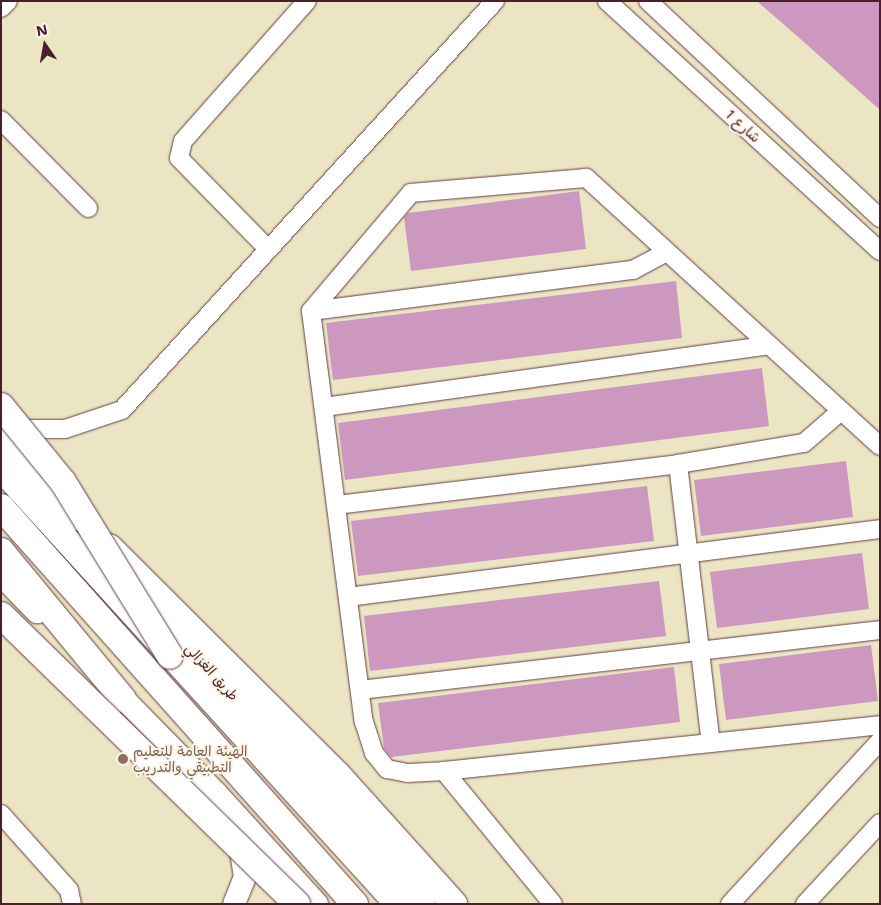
<!DOCTYPE html>
<html>
<head>
<meta charset="utf-8">
<style>
  body { margin:0 }
  #map { position:relative; width:881px; height:905px; overflow:hidden; background:#ece5c4; font-family:"Shantell Sans","Playpen Sans Arabic",sans-serif }
  div>[style] { position:absolute }
  .building>* { inset:0; background:#cd98bf }
  .roads { filter:drop-shadow(0 0 1px #623d42) drop-shadow(0 0 1px #623d42) }
  .minor>* { height:18px; margin:-9px; padding:0 9px; transform-origin:9px; border-radius:9px; background:#fff }
  .major>* { height:22px; margin:-11px; padding:0 11px; transform-origin:11px; border-radius:11px; background:#fff }
  .highway>* { height:26px; margin:-13px; padding:0 13px; transform-origin:13px; border-radius:13px; background:#fff }
  .bridges { filter:drop-shadow(0 0 1px #623d42) drop-shadow(0 0 1px #623d42) }
  .highway-bridge>* { height:26px; margin:-13px; padding:0 13px; transform-origin:13px; border-radius:13px; background:#fff }
  .dots>* { width:14px; height:14px; translate:-50% -50%; box-sizing:border-box; border:2px solid #fcf5e5; border-radius:50% }
  span { translate:-50% -50%; white-space:nowrap; text-align:center; line-height:1.15; -webkit-text-stroke:4px #fcf5e5; paint-order:stroke }
  .street-label { font-size:14px; color:#4a1f2b }
  .education-label { font-size:14px; color:#785e54 }
  .left { translate:0 -50%; text-align:left }
  .frame { position:absolute; inset:0; border:2px solid #4a1f2b; pointer-events:none }
  .north { position:absolute; left:20px; top:20px; width:50px; height:50px; -webkit-text-stroke:4px #fcf5e5; paint-order:stroke; rotate:348deg; font-size:14px; font-weight:700; line-height:20px; text-align:center; color:#4a1f2b }
  .north::after { content:''; display:block; margin:auto; width:18px; height:22px; background:#4a1f2b; clip-path:polygon(50% 0,100% 100%,50% 72%,0 100%) }
</style>
</head>
<body>
<div id="map">
  <div class="building">
    <i style="clip-path:polygon(757px 1px,880px 1px,880px 110px,805px 43px)"></i>
    <i style="clip-path:polygon(579px 191px,586px 249px,411px 271px,404px 217px,408px 213px)"></i>
    <i style="clip-path:polygon(676px 281px,682px 338px,333px 380px,326px 323px)"></i>
    <i style="clip-path:polygon(762px 368px,769px 426px,345px 480px,338px 423px)"></i>
    <i style="clip-path:polygon(846px 461px,853px 517px,701px 536px,694px 480px)"></i>
    <i style="clip-path:polygon(647px 486px,654px 541px,358px 576px,351px 521px)"></i>
    <i style="clip-path:polygon(862px 553px,869px 609px,717px 628px,710px 572px)"></i>
    <i style="clip-path:polygon(659px 581px,666px 636px,370px 671px,364px 616px)"></i>
    <i style="clip-path:polygon(871px 645px,878px 701px,726px 720px,719px 664px)"></i>
    <i style="clip-path:polygon(674px 667px,680px 722px,391px 757px,384px 748px,378px 703px)"></i>
  </div>
  <div class="roads">
    <div class="minor">
      <i style="left:607px;top:1px;width:370px;rotate:42.5deg"></i>
      <i style="left:648px;top:1px;width:318px;rotate:43.1deg"></i>
      <i style="left:1px;top:8px;width:10px;rotate:-45deg"></i>
      <i style="left:1px;top:120px;width:124px;rotate:45.3deg"></i>
      <i style="left:268px;top:249px;width:127px;rotate:-134.4deg"></i>
      <i style="left:179px;top:158px;width:17px;rotate:-77deg"></i>
      <i style="left:183px;top:141px;width:187px;rotate:-48.5deg"></i>
      <i style="left:311px;top:311px;width:325px;rotate:-7.3deg"></i>
      <i style="left:633px;top:270px;width:38px;rotate:-28deg"></i>
      <i style="left:324px;top:407px;width:449px;rotate:-7.9deg"></i>
      <i style="left:14px;top:429px;width:51px"></i>
      <i style="left:65px;top:429px;width:60px;rotate:-18.4deg"></i>
      <i style="left:122px;top:410px;width:554px;rotate:-47.64deg"></i>
      <i style="left:880px;top:446px;width:398px;rotate:-137.6deg"></i>
      <i style="left:586px;top:178px;width:176px;rotate:175.1deg"></i>
      <i style="left:411px;top:193px;width:155px;rotate:130.3deg"></i>
      <i style="left:311px;top:311px;width:414px;rotate:82.7deg"></i>
      <i style="left:364px;top:722px;width:33px;rotate:72deg"></i>
      <i style="left:374px;top:753px;width:21px;rotate:51deg"></i>
      <i style="left:387px;top:769px;width:21px;rotate:11deg"></i>
      <i style="left:408px;top:773px;width:36px;rotate:-3deg"></i>
      <i style="left:444px;top:771px;width:438px;rotate:-6deg"></i>
      <i style="left:678px;top:464px;width:281px;rotate:83.3deg"></i>
      <i style="left:336px;top:505px;width:344px;rotate:-6.8deg"></i>
      <i style="left:678px;top:464px;width:128px;rotate:-9.5deg"></i>
      <i style="left:804px;top:443px;width:49px;rotate:-40.9deg"></i>
      <i style="left:348px;top:597px;width:536px;rotate:-7.28deg"></i>
      <i style="left:360px;top:690px;width:523px;rotate:-6.58deg"></i>
      <i style="left:444px;top:771px;width:172px;rotate:50.7deg"></i>
      <i style="left:1px;top:814px;width:102px;rotate:48.2deg"></i>
      <i style="left:69px;top:890px;width:14px;rotate:78deg"></i>
      <i style="left:730px;top:904px;width:222px;rotate:-47.4deg"></i>
      <i style="left:805px;top:904px;width:110px;rotate:-47.2deg"></i>
    </div>
    <div class="major">
      <i style="left:1px;top:575px;width:52px;rotate:45.8deg"></i>
      <i style="left:162px;top:616px;width:389px;rotate:47.7deg"></i>
      <i style="left:111px;top:686px;width:150px;rotate:45.5deg"></i>
      <i style="left:216px;top:793px;width:150px;rotate:47.7deg"></i>
      <i style="left:234px;top:904px;width:29px;rotate:-68deg"></i>
      <i style="left:245px;top:877px;width:36px;rotate:-99deg"></i>
    </div>
    <div class="highway">
      <i style="left:3px;top:441px;width:109px;rotate:45deg"></i>
      <i style="left:1px;top:468px;width:590px;rotate:47.68deg"></i>
      <i style="left:1px;top:507px;width:532px;rotate:48.28deg"></i>
      <i style="left:109px;top:547px;width:322px;rotate:44.9deg"></i>
      <i style="left:337px;top:774px;width:175px;rotate:48deg"></i>
      <i style="left:1px;top:551px;width:192px;rotate:50.5deg"></i>
    </div>
  </div>
  <div class="bridges">
    <div class="highway-bridge">
      <i style="left:1px;top:406px;width:98px;rotate:50.8deg"></i>
      <i style="left:63px;top:482px;width:204px;rotate:58.4deg"></i>
      <i style="left:1px;top:615px;width:414px;rotate:44.3deg"></i>
    </div>
  </div>
  <div class="dots">
    <i style="left:123px;top:759px;background:#8d6e63"></i>
  </div>
  <div class="street-label">
    <span style="left:743px;top:126px;rotate:42deg">شارع 1</span>
    <span style="left:212px;top:672px;rotate:48deg">طريق الغزالي</span>
  </div>
  <div class="education-label">
    <span class="left" style="left:133px;top:759px">الهيئة العامة للتعليم<br>التطبيقي والتدريب</span>
  </div>
  <div class="frame"></div>
  <div class="north">N</div>
</div>
</body>
</html>
